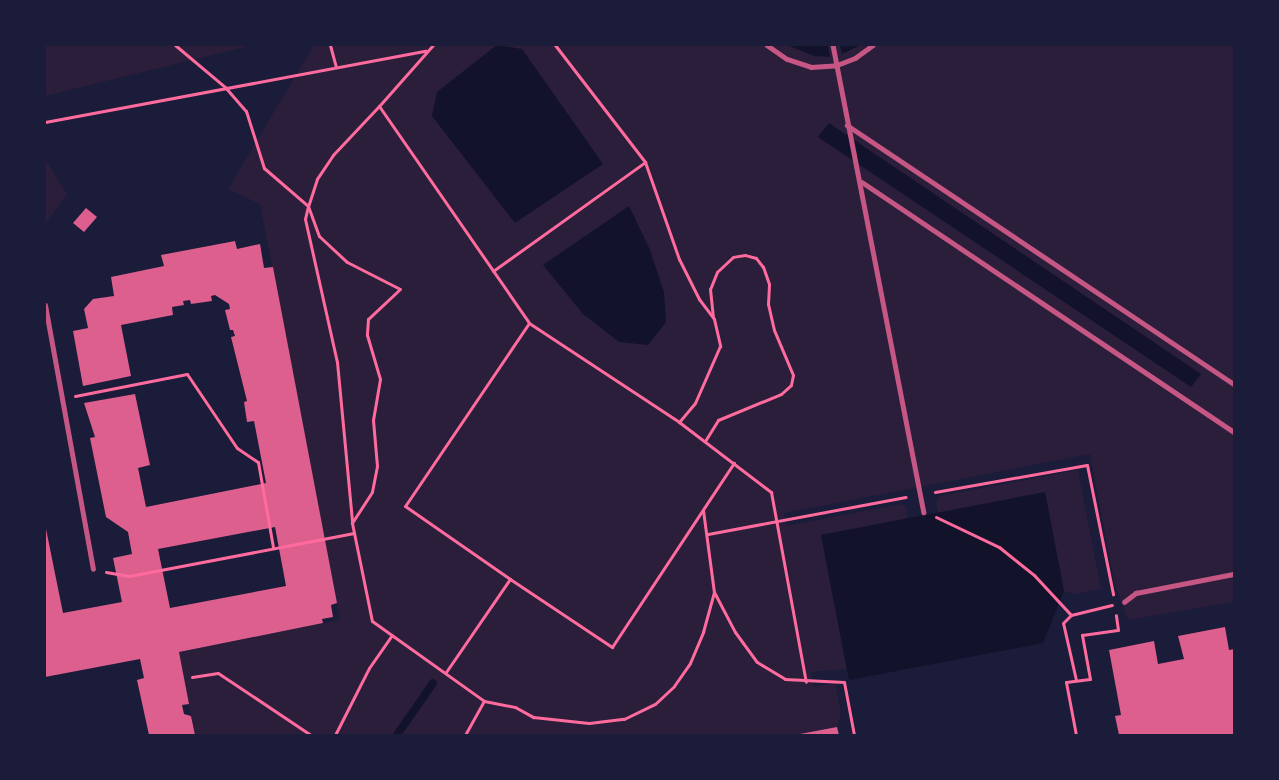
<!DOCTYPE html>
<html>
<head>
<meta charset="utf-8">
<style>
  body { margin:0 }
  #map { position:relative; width:1279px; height:780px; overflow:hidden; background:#1b1b3a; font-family:"DejaVu Sans",sans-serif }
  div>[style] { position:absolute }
  .green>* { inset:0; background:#2a1e3b }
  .water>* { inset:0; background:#12122b }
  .stream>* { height:8px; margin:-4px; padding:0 4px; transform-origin:4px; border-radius:4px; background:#12122b }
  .building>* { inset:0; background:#dd5f8e }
  .path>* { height:3px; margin:-1.5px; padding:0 1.5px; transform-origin:1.5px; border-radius:1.5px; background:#ff6b9d }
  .pedestrian>* { height:4.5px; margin:-2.25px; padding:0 2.25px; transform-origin:2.25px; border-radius:2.25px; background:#c65784 }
  .minor>* { height:5px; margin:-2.5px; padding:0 2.5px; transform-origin:2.5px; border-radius:2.5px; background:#c65784 }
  span { translate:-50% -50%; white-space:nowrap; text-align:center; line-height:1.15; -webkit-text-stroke:5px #1b1b3a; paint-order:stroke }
  .frame { position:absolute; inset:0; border:46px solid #1b1b3a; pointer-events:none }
</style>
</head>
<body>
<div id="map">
  <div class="green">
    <i style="clip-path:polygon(45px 45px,253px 45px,45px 96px)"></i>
    <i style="clip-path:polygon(314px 45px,1234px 45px,1234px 602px,1128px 620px,1114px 581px,1090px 454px,784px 513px,786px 526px,901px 504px,906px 506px,908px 518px,821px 535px,847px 669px,811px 672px,814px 687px,835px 683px,841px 713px,837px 727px,806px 735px,195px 735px,179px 652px,340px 620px,260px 204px,228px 189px)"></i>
    <i style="clip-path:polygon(45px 159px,67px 194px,45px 224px)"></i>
    <i style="clip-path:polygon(1078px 470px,1101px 589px,1075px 594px,1064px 591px,1045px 493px,938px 513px,936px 502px,940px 496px)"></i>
  </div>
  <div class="water">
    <i style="clip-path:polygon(497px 45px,522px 49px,603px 164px,515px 223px,432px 116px,437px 92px)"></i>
    <i style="clip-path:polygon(787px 45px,828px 45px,830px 57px,814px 56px)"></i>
    <i style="clip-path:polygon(840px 45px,861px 45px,842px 54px)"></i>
    <i style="clip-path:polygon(829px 123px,1201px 374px,1191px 387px,818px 137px)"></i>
    <i style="clip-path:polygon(629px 206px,650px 250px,664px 292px,666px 322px,648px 345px,619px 342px,583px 314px,543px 265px)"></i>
    <i style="clip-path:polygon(1045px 492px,1064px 591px,1043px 643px,849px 680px,821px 535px)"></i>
  </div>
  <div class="stream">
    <i style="left:397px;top:735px;width:63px;rotate:-55.3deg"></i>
  </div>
  <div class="building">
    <i style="clip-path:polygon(86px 208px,97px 217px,84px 232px,73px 223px)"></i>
    <i style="clip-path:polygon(evenodd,235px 241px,237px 249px,260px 244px,264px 268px,273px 267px,337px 603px,331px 605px,333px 617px,322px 619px,323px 623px,179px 652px,189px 704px,182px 705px,184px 714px,191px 716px,195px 735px,149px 735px,137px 680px,144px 678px,140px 659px,45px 677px,45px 524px,63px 613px,122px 602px,113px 558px,132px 554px,128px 532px,106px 517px,90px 438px,95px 437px,84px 403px,135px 394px,150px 465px,138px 468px,146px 507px,266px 483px,254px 421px,247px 422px,244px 402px,247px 401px,231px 337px,235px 336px,233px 330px,230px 330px,225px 310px,230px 309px,229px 304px,215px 295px,211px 296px,212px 301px,191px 304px,190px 300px,183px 301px,184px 305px,172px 307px,173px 315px,121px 325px,131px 376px,83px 386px,73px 331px,88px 328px,84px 309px,93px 299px,114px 296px,111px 277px,164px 266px,161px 255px,235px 241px,275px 527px,286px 586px,170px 608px,158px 549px,275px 527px)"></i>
    <i style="clip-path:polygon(1225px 627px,1229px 650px,1234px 649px,1234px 735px,1119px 735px,1115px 716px,1121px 715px,1109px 650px,1154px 641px,1158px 664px,1184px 659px,1178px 636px)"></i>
    <i style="clip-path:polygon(837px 727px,839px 735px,800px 735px,800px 734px)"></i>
  </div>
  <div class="path">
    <i style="left:175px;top:45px;width:65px;rotate:40deg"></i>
    <i style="left:225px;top:87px;width:32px;rotate:49deg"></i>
    <i style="left:246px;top:111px;width:60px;rotate:72.5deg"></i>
    <i style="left:264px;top:168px;width:58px;rotate:40.8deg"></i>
    <i style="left:308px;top:206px;width:13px;rotate:103deg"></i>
    <i style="left:305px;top:219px;width:147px;rotate:77.4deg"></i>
    <i style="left:337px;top:362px;width:161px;rotate:84.6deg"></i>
    <i style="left:330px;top:45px;width:23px;rotate:75deg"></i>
    <i style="left:433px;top:45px;width:81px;rotate:131.5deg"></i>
    <i style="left:379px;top:106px;width:264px;rotate:55.3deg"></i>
    <i style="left:529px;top:323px;width:180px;rotate:33.4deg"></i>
    <i style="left:679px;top:422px;width:116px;rotate:37.3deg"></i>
    <i style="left:771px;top:492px;width:193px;rotate:79.6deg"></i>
    <i style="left:555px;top:45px;width:148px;rotate:52.4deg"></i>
    <i style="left:645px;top:162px;width:103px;rotate:70.7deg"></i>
    <i style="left:679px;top:259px;width:45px;rotate:63.4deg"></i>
    <i style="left:699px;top:299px;width:25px;rotate:53deg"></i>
    <i style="left:714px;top:319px;width:28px;rotate:77deg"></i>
    <i style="left:720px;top:346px;width:62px;rotate:113.7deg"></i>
    <i style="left:695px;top:403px;width:25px;rotate:130deg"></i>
    <i style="left:379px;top:106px;width:67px;rotate:133.2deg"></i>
    <i style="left:333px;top:155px;width:29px;rotate:124deg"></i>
    <i style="left:317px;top:179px;width:28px;rotate:108deg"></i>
    <i style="left:308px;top:206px;width:32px;rotate:70deg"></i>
    <i style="left:319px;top:236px;width:38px;rotate:43deg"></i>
    <i style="left:347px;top:262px;width:59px;rotate:27deg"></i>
    <i style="left:400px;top:289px;width:44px;rotate:136.8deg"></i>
    <i style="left:368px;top:319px;width:16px;rotate:94deg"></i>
    <i style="left:367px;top:335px;width:46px;rotate:73.5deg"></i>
    <i style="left:380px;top:379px;width:42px;rotate:99.7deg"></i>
    <i style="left:373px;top:420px;width:46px;rotate:85deg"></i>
    <i style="left:377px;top:466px;width:26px;rotate:101deg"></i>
    <i style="left:372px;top:492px;width:37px;rotate:123deg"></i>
    <i style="left:352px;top:523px;width:100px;rotate:78.5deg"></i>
    <i style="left:372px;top:621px;width:138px;rotate:35.5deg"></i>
    <i style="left:484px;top:701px;width:32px;rotate:11deg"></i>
    <i style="left:515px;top:707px;width:21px;rotate:29deg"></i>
    <i style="left:533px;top:717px;width:56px;rotate:6.1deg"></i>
    <i style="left:589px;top:723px;width:35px;rotate:-7deg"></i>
    <i style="left:624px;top:719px;width:34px;rotate:-26deg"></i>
    <i style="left:655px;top:704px;width:26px;rotate:-43deg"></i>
    <i style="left:674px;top:686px;width:28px;rotate:-55deg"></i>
    <i style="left:690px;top:663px;width:34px;rotate:-67deg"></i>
    <i style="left:703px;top:632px;width:41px;rotate:-74.6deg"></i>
    <i style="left:45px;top:122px;width:387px;rotate:-10.6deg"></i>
    <i style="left:493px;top:271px;width:187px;rotate:-35.6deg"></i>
    <i style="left:529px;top:323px;width:221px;rotate:124.1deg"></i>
    <i style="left:405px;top:506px;width:128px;rotate:34.8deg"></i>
    <i style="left:510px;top:579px;width:123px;rotate:33.7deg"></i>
    <i style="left:612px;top:647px;width:221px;rotate:-56.5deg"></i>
    <i style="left:75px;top:396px;width:114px;rotate:-11.1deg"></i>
    <i style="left:187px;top:374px;width:89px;rotate:56deg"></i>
    <i style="left:237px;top:448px;width:25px;rotate:34deg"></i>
    <i style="left:258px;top:462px;width:86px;rotate:80deg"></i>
    <i style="left:705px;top:441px;width:25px;rotate:-58deg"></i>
    <i style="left:718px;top:420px;width:68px;rotate:-22.4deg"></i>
    <i style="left:781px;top:394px;width:13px;rotate:-42deg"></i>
    <i style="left:791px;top:385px;width:10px;rotate:-79deg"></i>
    <i style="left:793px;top:375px;width:49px;rotate:-112.9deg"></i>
    <i style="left:774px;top:330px;width:27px;rotate:-103deg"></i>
    <i style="left:768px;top:304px;width:20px;rotate:-87deg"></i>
    <i style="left:769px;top:284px;width:18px;rotate:-109deg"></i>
    <i style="left:763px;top:267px;width:11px;rotate:-128deg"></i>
    <i style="left:756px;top:258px;width:11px;rotate:-165deg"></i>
    <i style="left:745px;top:255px;width:12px;rotate:171deg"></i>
    <i style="left:733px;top:257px;width:22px;rotate:137deg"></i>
    <i style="left:717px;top:272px;width:18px;rotate:112deg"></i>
    <i style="left:710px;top:289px;width:28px;rotate:84deg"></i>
    <i style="left:935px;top:492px;width:154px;rotate:-10.1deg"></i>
    <i style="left:1087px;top:465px;width:132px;rotate:78.6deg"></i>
    <i style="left:703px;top:510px;width:83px;rotate:82.4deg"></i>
    <i style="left:714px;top:592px;width:45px;rotate:62.3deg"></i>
    <i style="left:735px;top:632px;width:37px;rotate:54deg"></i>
    <i style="left:757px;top:662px;width:33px;rotate:31deg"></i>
    <i style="left:785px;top:679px;width:59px;rotate:2.9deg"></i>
    <i style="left:844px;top:682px;width:54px;rotate:79.3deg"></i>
    <i style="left:936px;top:517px;width:70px;rotate:25.5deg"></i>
    <i style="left:999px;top:547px;width:45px;rotate:38.7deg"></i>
    <i style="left:1034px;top:575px;width:54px;rotate:47.2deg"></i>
    <i style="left:708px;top:534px;width:201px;rotate:-10.6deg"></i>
    <i style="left:106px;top:572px;width:23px;rotate:10deg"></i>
    <i style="left:129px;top:576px;width:229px;rotate:-10.8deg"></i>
    <i style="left:446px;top:672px;width:113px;rotate:-55.5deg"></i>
    <i style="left:192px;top:677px;width:26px;rotate:-9deg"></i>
    <i style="left:218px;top:673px;width:112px;rotate:33.7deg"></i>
    <i style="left:1076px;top:680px;width:58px;rotate:-102.8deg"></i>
    <i style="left:1063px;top:623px;width:11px;rotate:-45deg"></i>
    <i style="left:1071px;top:615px;width:42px;rotate:-13.7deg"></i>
    <i style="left:335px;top:735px;width:75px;rotate:-63.1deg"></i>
    <i style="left:369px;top:668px;width:40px;rotate:-55.1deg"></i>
    <i style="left:465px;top:735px;width:39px;rotate:-61deg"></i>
    <i style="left:856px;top:735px;width:10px"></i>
    <i style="left:1076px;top:735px;width:54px;rotate:-100.7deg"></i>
    <i style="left:1066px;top:682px;width:24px;rotate:-7deg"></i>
    <i style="left:1090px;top:679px;width:45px;rotate:-100.3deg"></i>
    <i style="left:1082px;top:635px;width:36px;rotate:-8deg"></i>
    <i style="left:1118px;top:630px;width:15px;rotate:-98deg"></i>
  </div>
  <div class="pedestrian">
    <i style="left:767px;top:45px;width:24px;rotate:35deg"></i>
    <i style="left:787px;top:59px;width:25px;rotate:18deg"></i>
    <i style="left:811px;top:67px;width:26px;rotate:-4deg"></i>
    <i style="left:837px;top:65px;width:19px;rotate:-21deg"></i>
    <i style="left:855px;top:58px;width:22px;rotate:-36deg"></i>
    <i style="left:833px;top:45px;width:476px;rotate:79deg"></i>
    <i style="left:847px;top:125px;width:466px;rotate:33.8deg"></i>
    <i style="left:862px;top:182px;width:448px;rotate:33.9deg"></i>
    <i style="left:1124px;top:602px;width:15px;rotate:-37deg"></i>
    <i style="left:1136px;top:593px;width:100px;rotate:-11deg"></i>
  </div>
  <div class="minor">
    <i style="left:45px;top:305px;width:268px;rotate:79.7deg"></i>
  </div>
  <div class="frame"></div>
</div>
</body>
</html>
